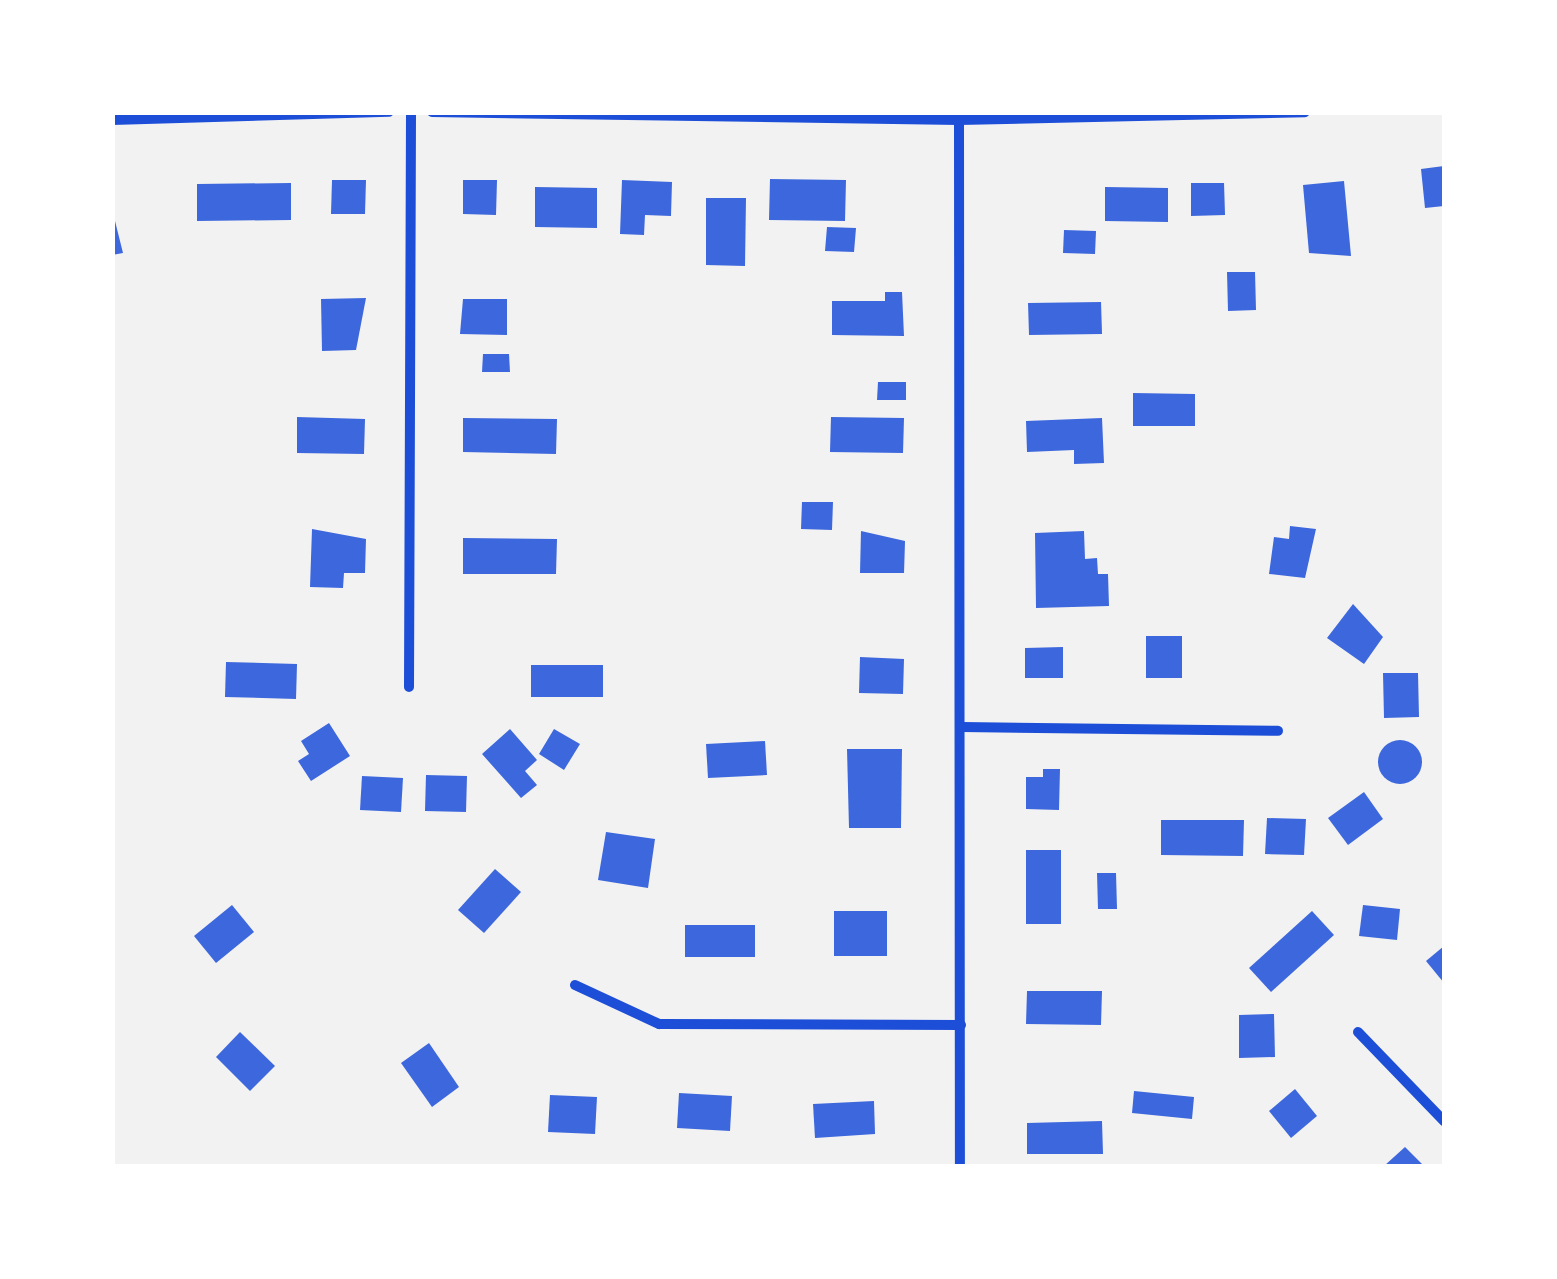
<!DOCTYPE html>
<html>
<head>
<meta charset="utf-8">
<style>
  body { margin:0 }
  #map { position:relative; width:1557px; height:1279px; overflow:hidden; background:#f2f2f2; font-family:"Public Sans",sans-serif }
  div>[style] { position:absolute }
  .building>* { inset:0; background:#3d67dc }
  .round { border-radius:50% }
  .minor>* { height:10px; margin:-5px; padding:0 5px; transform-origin:5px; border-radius:5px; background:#1d4ed8 }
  span { translate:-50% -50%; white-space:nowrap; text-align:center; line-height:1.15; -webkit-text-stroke:10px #fff; paint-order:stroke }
  .frame { position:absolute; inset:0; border:115px solid #fff; pointer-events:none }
</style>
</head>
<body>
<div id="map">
  <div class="building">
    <i style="clip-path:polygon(1444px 166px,1444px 206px,1425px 208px,1421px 169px)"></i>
    <i style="clip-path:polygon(770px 179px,846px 180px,845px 221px,769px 220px)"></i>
    <i style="clip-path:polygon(332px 180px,366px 180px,365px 214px,331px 214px)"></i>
    <i style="clip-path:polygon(463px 180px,497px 180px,496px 215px,463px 214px)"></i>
    <i style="clip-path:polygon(622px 180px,672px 182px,671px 216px,645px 215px,644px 235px,620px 234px)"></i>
    <i style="clip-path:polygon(1344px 181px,1351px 256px,1309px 253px,1303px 185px)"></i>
    <i style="clip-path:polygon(291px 183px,291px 220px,197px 221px,197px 184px)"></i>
    <i style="clip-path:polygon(1191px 183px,1224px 183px,1225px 215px,1191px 216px)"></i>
    <i style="clip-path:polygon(535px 187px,597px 188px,597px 228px,535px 227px)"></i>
    <i style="clip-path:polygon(1105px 187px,1168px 188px,1168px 222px,1105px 221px)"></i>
    <i style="clip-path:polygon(706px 198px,746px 198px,745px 266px,706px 265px)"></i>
    <i style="clip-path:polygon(112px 209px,123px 253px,112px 255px)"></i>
    <i style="clip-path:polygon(827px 227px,856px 228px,854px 252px,825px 251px)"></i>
    <i style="clip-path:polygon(1064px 230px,1096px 231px,1095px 254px,1063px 253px)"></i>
    <i style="clip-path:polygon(1227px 272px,1255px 272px,1256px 310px,1228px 311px)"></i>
    <i style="clip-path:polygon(885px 292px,902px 292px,904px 336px,832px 335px,832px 301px,885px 301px)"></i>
    <i style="clip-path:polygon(366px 298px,356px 350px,322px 351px,321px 299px)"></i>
    <i style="clip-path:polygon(463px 299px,507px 299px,507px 335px,460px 334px)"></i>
    <i style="clip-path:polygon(1101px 302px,1102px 334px,1029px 335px,1028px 303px)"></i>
    <i style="clip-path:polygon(483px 354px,509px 354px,510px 372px,482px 372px)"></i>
    <i style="clip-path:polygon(878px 382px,906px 382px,906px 400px,877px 400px)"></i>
    <i style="clip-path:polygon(1133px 393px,1195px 394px,1195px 426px,1133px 426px)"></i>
    <i style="clip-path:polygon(297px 417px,365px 419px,364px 454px,297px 453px)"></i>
    <i style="clip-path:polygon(831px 417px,904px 418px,903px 453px,830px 452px)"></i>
    <i style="clip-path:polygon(463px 418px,557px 419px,556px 454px,463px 452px)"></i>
    <i style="clip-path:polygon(1102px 418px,1104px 463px,1074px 464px,1074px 450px,1027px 452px,1026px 421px)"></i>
    <i style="clip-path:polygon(802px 502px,833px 502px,832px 530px,801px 529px)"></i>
    <i style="clip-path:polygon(1290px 526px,1316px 529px,1305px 578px,1269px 574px,1274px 537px,1289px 539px)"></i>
    <i style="clip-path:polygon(312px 529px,366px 539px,365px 573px,344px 573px,343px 588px,310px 587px)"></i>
    <i style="clip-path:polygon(861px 531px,905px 541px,904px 573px,860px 573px)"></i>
    <i style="clip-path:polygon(1084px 531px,1085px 559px,1097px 558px,1098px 574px,1108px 574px,1109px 606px,1036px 608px,1035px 533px)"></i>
    <i style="clip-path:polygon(463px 538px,557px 539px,556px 574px,463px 574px)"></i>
    <i style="clip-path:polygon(1353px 604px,1383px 637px,1364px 664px,1327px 638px)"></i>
    <i style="clip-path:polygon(1146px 636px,1182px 636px,1182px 678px,1146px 678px)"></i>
    <i style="clip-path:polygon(1063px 647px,1063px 678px,1025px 678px,1025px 648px)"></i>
    <i style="clip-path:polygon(860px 657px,904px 659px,903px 694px,859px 693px)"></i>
    <i style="clip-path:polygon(226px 662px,297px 664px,296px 699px,225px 697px)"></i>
    <i style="clip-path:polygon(531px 665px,603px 665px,603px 697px,531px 697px)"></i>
    <i style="clip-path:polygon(1383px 673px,1418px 673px,1419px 717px,1384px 718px)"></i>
    <i style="clip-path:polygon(329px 723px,350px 756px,311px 781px,298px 761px,309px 754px,301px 741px)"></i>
    <i style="clip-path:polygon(510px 729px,537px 760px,525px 771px,537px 785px,521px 798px,482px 754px)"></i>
    <i style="clip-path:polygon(554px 729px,580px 744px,564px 770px,539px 754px)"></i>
    <i class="round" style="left:1378px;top:740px;width:44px;height:44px"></i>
    <i style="clip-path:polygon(765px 741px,767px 775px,708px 778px,706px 744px)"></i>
    <i style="clip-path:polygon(847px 749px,902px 749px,901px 828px,849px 828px)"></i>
    <i style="clip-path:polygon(1043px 769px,1060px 769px,1059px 810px,1026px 809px,1026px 777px,1043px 777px)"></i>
    <i style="clip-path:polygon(426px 775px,467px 776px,466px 812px,425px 811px)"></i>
    <i style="clip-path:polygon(362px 776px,403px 778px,401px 812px,360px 810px)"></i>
    <i style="clip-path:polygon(1364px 792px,1383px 819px,1348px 845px,1328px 818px)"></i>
    <i style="clip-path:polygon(1267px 818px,1306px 819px,1304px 855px,1265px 854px)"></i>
    <i style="clip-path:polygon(1161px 820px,1244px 820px,1243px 856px,1161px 855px)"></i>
    <i style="clip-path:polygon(606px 832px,655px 839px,648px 888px,598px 880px)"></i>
    <i style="clip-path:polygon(1026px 850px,1061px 850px,1061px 924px,1026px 924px)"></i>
    <i style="clip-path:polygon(495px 869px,521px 892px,484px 933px,458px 910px)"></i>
    <i style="clip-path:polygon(1097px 873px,1116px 873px,1117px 909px,1098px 909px)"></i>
    <i style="clip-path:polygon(232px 905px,254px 932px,216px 963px,194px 936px)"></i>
    <i style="clip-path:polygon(1363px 905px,1400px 909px,1397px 940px,1359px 936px)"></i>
    <i style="clip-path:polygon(834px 911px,887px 911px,887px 956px,834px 956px)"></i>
    <i style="clip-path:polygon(1312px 911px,1334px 935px,1271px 992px,1249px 968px)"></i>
    <i style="clip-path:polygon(685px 925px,755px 925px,755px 957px,685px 957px)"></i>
    <i style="clip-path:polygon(1444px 946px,1444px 983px,1426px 961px)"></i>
    <i style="clip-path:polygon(1027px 991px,1102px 991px,1101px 1025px,1026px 1024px)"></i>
    <i style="clip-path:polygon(1274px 1014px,1275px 1057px,1239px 1058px,1239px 1015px)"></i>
    <i style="clip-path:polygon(240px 1032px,275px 1066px,250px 1091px,216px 1057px)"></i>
    <i style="clip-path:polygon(429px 1043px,459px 1087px,432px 1107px,401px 1063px)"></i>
    <i style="clip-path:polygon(1295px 1089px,1317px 1116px,1291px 1138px,1269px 1111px)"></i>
    <i style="clip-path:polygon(1134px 1091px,1194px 1097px,1192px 1119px,1132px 1113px)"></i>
    <i style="clip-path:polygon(679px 1093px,732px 1096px,730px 1131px,677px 1128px)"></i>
    <i style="clip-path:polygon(550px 1095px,597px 1097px,595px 1134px,548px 1132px)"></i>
    <i style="clip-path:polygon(874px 1101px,875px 1134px,815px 1138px,813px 1104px)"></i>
    <i style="clip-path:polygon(1102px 1121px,1103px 1154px,1027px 1154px,1027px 1123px)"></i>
    <i style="clip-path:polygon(1405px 1147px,1424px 1166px,1384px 1166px)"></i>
  </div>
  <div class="minor">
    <i style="left:432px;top:112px;width:527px;rotate:0.87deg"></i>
    <i style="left:959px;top:120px;width:346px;rotate:-1.3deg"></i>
    <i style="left:112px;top:120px;width:277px;rotate:-1.7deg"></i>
    <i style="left:959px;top:120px;width:1046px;rotate:89.95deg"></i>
    <i style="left:409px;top:687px;width:575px;rotate:-89.8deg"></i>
    <i style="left:962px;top:727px;width:316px;rotate:0.7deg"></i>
    <i style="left:575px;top:985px;width:93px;rotate:24.9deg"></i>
    <i style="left:659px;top:1024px;width:302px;rotate:0.2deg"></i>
    <i style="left:1358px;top:1032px;width:124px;rotate:46deg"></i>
  </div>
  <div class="frame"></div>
</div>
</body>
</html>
